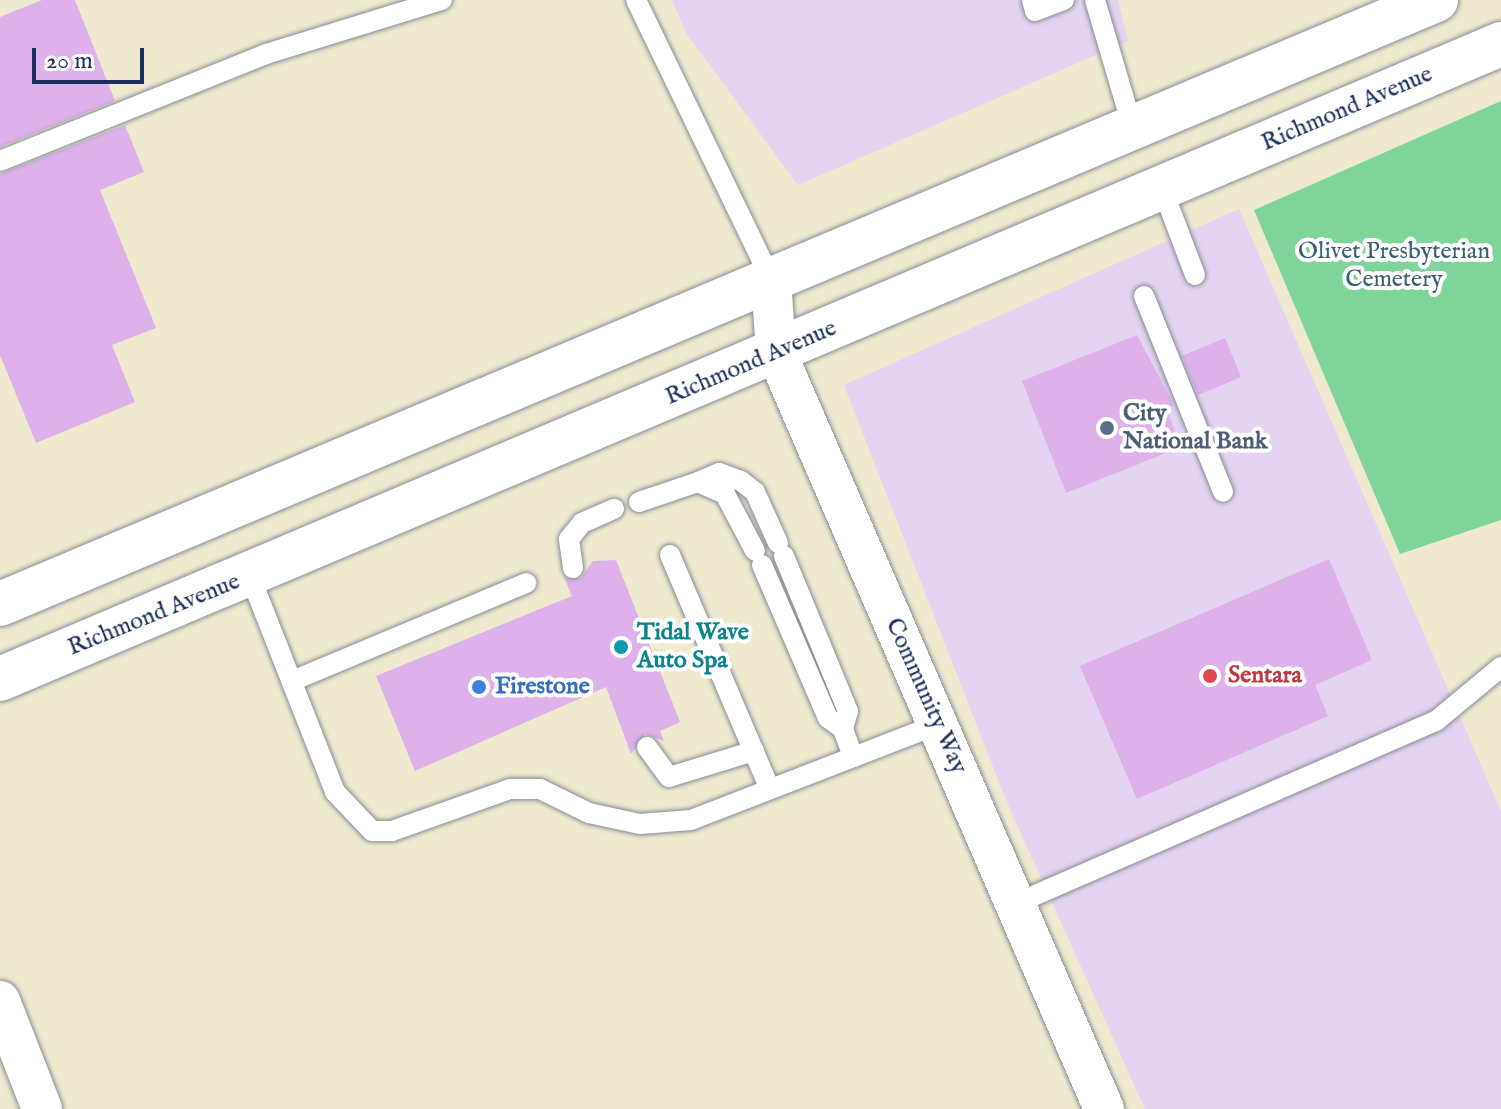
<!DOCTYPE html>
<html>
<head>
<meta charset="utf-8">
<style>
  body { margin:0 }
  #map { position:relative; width:1501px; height:1109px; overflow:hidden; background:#eee9cf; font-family:"IM FELL English",serif }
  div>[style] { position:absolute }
  .built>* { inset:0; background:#e4d3f1 }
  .green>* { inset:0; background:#7fd599 }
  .building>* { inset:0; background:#deb1eb }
  .roads { filter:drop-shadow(0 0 2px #848c96) drop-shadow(0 0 2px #848c96) }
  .lane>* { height:20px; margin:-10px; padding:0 10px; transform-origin:10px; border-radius:10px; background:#fff }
  .street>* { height:40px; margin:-20px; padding:0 20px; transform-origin:20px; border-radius:20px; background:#fff }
  .primary>* { height:44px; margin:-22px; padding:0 22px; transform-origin:22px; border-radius:22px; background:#fff }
  .dots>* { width:22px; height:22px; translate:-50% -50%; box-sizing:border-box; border:4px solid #fff; border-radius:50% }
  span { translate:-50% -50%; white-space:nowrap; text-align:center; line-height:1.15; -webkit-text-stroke:8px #fff; paint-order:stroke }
  .street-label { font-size:24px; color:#1b2f5e }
  .park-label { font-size:24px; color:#396170 }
  .service-label { font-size:24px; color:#4e5e75; font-weight:700 }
  .left { translate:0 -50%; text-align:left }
  .culture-label { font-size:24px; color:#0d838f; font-weight:700 }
  .health-label { font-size:24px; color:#be3a42; font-weight:700 }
  .shop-label { font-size:24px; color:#366cbe; font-weight:700 }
  .scale { position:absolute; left:32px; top:48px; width:112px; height:36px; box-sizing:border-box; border:4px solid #1b2f5e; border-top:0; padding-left:10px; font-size:24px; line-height:28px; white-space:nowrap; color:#1b2f5e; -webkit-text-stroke:6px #fff; paint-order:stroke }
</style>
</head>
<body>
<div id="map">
  <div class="built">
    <i style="clip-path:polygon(672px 0,1118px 0,1128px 41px,798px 185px,686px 33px)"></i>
    <i style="clip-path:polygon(1239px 209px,1501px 811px,1501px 1109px,1145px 1109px,1006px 800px,844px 385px)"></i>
  </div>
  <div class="green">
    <i style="clip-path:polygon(1501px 101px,1501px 520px,1400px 554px,1254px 210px)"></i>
  </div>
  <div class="building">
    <i style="clip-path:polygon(42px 0,75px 0,115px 101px,0 147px,0 17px)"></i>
    <i style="clip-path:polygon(125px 125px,144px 172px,100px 190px,156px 328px,112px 345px,135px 402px,36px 443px,0 355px,0 174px)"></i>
    <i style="clip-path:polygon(1137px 335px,1174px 405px,1166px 408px,1181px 447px,1066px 493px,1022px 381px)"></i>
    <i style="clip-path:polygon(1225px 338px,1241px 377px,1198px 395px,1182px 356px)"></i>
    <i style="clip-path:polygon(1329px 559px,1372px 660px,1315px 685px,1328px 716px,1137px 799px,1080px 666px)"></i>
    <i style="clip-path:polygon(616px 560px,680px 722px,660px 731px,664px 741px,645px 734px,631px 754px,606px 687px,415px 771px,376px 676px,572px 596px,564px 577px,580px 579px,593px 561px)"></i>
  </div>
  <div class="roads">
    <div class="lane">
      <i style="left:636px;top:0;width:310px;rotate:64.2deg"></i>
      <i style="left:1032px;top:0;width:11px;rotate:75deg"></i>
      <i style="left:1035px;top:11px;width:31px;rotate:-21deg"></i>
      <i style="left:1095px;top:0;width:131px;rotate:73.6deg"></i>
      <i style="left:0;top:161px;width:287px;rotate:-21.9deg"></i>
      <i style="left:266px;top:54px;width:184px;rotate:-17.1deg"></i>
      <i style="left:1162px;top:188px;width:93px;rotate:69.2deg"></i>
      <i style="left:1144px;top:296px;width:211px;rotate:68deg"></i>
      <i style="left:698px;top:482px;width:23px;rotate:-23deg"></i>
      <i style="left:719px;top:473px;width:23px;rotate:20deg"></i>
      <i style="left:741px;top:481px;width:18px;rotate:38deg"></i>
      <i style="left:755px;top:492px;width:56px;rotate:65.7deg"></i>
      <i style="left:639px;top:502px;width:62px;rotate:-18.7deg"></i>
      <i style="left:698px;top:482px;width:30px;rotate:24deg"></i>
      <i style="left:725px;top:494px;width:64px;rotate:62.2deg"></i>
      <i style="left:670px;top:555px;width:254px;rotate:66.9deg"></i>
      <i style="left:784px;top:556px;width:168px;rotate:67.6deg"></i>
      <i style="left:848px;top:711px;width:19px;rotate:106deg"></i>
      <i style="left:843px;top:729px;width:30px;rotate:70deg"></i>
      <i style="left:762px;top:565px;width:167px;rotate:66.7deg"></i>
      <i style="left:828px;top:718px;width:19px;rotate:36deg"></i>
      <i style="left:573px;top:568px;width:29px;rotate:-98deg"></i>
      <i style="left:569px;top:539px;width:21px;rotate:-51deg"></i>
      <i style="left:582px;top:523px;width:35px;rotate:-24deg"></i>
      <i style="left:250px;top:576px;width:232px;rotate:68.5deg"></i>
      <i style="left:335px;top:792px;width:54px;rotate:46.5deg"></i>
      <i style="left:372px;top:831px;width:20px"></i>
      <i style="left:392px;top:831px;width:125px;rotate:-19.6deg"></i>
      <i style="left:510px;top:789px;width:30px"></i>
      <i style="left:540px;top:789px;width:55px;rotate:26.1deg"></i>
      <i style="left:589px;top:813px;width:52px;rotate:12.2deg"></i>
      <i style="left:640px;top:824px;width:51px;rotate:-4.5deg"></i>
      <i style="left:691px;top:820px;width:266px;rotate:-21.2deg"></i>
      <i style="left:292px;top:681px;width:254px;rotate:-22.7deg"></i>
      <i style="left:647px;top:747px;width:37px;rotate:54deg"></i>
      <i style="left:669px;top:777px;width:89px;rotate:-17deg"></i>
      <i style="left:1017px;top:903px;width:457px;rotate:-23.5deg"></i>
      <i style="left:1436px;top:721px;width:85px;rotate:-39.7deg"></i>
    </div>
    <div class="street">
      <i style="left:771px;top:279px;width:73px;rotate:86.1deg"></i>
      <i style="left:776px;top:352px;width:825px;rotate:66.57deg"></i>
      <i style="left:0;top:1001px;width:116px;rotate:68.7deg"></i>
    </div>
    <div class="primary">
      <i style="left:0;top:604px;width:1558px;rotate:-22.81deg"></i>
      <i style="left:0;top:679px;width:1630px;rotate:-22.93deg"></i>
    </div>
  </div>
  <div class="dots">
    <i style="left:1107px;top:428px;background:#5c6f8a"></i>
    <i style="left:621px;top:647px;background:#0f9aa8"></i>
    <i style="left:1210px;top:676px;background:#e0444e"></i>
    <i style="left:479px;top:687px;background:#3f7fe0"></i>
  </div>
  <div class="street-label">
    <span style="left:1347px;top:109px;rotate:-23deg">Richmond Avenue</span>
    <span style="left:751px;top:363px;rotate:-23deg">Richmond Avenue</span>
    <span style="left:154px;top:615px;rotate:-22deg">Richmond Avenue</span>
    <span style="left:926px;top:696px;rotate:66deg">Community Way</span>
  </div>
  <div class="park-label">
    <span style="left:1394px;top:266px">Olivet Presbyterian<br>Cemetery</span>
  </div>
  <div class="service-label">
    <span class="left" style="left:1123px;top:428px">City<br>National Bank</span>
  </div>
  <div class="culture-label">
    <span class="left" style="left:637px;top:647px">Tidal Wave<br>Auto Spa</span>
  </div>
  <div class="health-label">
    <span class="left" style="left:1228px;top:676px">Sentara</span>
  </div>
  <div class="shop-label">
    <span class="left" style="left:495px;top:687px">Firestone</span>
  </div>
  <div class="scale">20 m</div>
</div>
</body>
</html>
